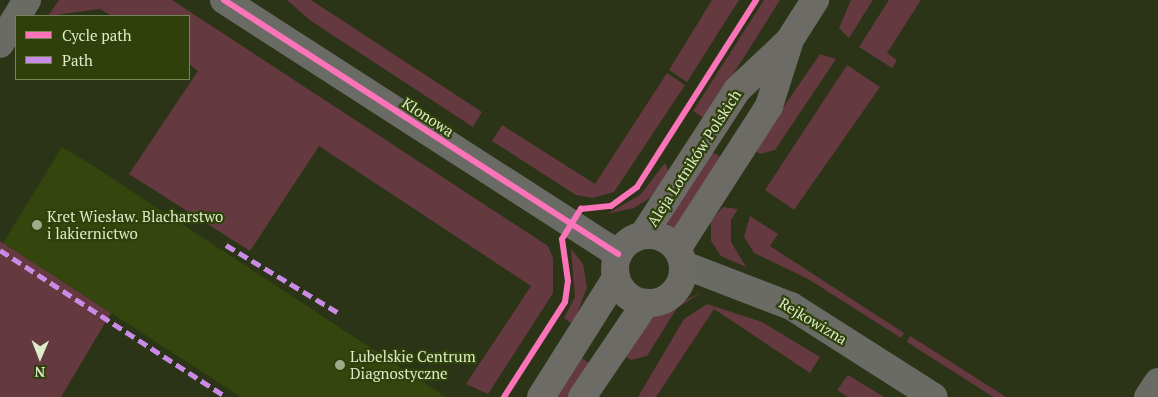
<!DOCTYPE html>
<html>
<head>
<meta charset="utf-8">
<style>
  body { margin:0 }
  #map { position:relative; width:1158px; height:397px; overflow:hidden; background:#2b3417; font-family:"PT Serif",serif }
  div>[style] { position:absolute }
  .built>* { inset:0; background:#34450d }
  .green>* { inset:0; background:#64393f }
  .street>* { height:28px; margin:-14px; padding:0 14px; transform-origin:14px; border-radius:14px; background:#6b6b66 }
  .secondary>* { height:28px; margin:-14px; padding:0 14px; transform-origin:14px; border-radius:14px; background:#6c6b65 }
  .secondary>.ring { margin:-14px; padding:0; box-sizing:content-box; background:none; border:28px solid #6c6b65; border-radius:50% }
  .quiet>* { height:5px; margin-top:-2.5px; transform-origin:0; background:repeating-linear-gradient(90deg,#ca8be6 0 10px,transparent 0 15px) }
  .cycleway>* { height:6px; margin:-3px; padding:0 3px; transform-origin:3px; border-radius:3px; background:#fb73b8 }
  .dots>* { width:14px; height:14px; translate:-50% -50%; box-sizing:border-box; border:2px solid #2f400b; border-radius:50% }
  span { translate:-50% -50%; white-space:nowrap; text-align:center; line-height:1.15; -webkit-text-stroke:4.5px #2f400b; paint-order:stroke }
  .street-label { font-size:15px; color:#dcebc8 }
  .poi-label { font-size:15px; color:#dcebc8 }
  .left { translate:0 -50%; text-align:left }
  .legend { position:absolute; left:15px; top:15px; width:175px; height:65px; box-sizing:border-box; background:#2f400b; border:1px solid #748457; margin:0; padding:6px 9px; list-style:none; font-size:15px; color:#dcebc8 }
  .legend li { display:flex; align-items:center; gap:10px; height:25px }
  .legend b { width:25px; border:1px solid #748457 }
  .north { position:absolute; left:15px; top:332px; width:50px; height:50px; -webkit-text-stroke:4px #2f400b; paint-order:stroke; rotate:181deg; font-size:14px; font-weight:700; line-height:20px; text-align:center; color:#dcebc8 }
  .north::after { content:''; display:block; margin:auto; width:18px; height:22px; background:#dcebc8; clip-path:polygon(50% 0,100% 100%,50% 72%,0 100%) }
</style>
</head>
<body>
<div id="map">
  <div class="built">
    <i style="clip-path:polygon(62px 147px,92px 165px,446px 397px,241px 397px,3px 243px)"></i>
  </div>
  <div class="green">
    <i style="clip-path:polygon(59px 0,172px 0,548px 246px,553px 258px,553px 293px,488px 394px,466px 384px,531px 286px,319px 146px,250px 251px,129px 174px,198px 71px,189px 64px,189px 16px,112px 16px,100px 9px,48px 16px)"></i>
    <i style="clip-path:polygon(287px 0,311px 0,482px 112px,473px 127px,311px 21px)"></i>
    <i style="clip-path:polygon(712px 0,739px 0,687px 82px,669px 70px)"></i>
    <i style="clip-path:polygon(764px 0,780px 0,705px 119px,693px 111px)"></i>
    <i style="clip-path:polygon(851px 0,873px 0,849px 38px,839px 28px)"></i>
    <i style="clip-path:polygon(889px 0,921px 0,887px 53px,897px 60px,892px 68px,859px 47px)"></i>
    <i style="clip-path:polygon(820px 54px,836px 59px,775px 150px,760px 154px,754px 150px)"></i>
    <i style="clip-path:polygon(847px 65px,880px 87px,794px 210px,765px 190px)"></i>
    <i style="clip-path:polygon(667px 73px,685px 85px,614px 192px,593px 198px,576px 195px,492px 141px,502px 125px,595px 184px)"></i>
    <i style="clip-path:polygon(712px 152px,722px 158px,676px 229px,670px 228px,667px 221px)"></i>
    <i style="clip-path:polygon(665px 163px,670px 174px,650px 198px,634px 208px,607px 214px,640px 195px)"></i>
    <i style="clip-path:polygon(723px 207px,738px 209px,731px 220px,731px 242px,746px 267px,721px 256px,711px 241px,711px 221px)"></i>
    <i style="clip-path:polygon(750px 216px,778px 234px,770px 246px,904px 333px,901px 338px,808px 279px,754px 253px,744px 237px)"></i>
    <i style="clip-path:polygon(0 241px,111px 313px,61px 397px,0 397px)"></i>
    <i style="clip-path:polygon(571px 249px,583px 264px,587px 287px,573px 325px,564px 318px,575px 297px)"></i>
    <i style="clip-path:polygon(702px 292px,677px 308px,647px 356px,631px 360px,624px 356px,654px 316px)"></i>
    <i style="clip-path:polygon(707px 304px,762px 322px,820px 357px,810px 373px,714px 309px,656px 397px,638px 397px,684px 319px)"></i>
    <i style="clip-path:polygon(910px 336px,923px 344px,1006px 397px,993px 397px,907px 342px)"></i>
    <i style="clip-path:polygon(580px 357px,591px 364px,569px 397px,554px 397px)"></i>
    <i style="clip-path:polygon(848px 375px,884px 397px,848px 397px,837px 390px)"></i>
  </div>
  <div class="street">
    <i style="left:224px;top:0;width:469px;rotate:32.8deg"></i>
    <i style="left:0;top:44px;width:52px;rotate:-58.5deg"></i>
    <i style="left:684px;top:265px;width:115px;rotate:21deg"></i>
    <i style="left:791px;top:306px;width:169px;rotate:32.5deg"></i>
    <i style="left:1148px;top:397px;width:18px;rotate:-56deg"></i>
  </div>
  <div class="secondary">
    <i class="ring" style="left:615px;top:235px;width:40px;height:40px"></i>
    <i style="left:643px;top:235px;width:173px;rotate:-57deg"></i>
    <i style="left:737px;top:90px;width:71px;rotate:-43.3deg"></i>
    <i style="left:789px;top:41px;width:49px;rotate:-57.6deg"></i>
    <i style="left:677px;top:249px;width:170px;rotate:-57.2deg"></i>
    <i style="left:769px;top:106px;width:66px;rotate:-72.4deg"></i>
    <i style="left:541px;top:397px;width:141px;rotate:-57.8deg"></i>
    <i style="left:582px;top:397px;width:114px;rotate:-55.8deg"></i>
  </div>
  <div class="quiet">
    <i style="left:226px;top:245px;width:130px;rotate:31.1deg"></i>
    <i style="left:0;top:250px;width:270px;rotate:33deg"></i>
  </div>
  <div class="cycleway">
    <i style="left:224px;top:0;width:469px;rotate:32.8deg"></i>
    <i style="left:504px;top:397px;width:113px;rotate:-57.3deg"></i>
    <i style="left:565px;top:302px;width:21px;rotate:-82deg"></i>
    <i style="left:568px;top:281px;width:42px;rotate:-98.1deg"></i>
    <i style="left:562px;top:239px;width:36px;rotate:-58deg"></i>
    <i style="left:581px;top:209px;width:30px;rotate:-6deg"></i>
    <i style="left:611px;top:206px;width:32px;rotate:-36deg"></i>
    <i style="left:637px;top:187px;width:222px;rotate:-57.5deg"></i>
  </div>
  <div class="dots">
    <i style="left:37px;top:225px;background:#9eab8a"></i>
    <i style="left:340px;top:365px;background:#9eab8a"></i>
  </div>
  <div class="street-label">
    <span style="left:428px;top:117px;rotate:33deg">Klonowa</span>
    <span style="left:694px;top:158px;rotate:-57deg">Aleja Lotników Polskich</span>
    <span style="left:813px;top:321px;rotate:31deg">Rejkowizna</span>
  </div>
  <div class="poi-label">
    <span class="left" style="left:47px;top:225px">Kret Wiesław. Blacharstwo<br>i lakiernictwo</span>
    <span class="left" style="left:350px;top:365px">Lubelskie Centrum<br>Diagnostyczne</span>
  </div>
  <ul class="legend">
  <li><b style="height:6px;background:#fb73b8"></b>Cycle path</li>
  <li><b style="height:6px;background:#ca8be6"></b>Path</li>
  </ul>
  <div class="north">N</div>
</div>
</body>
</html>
